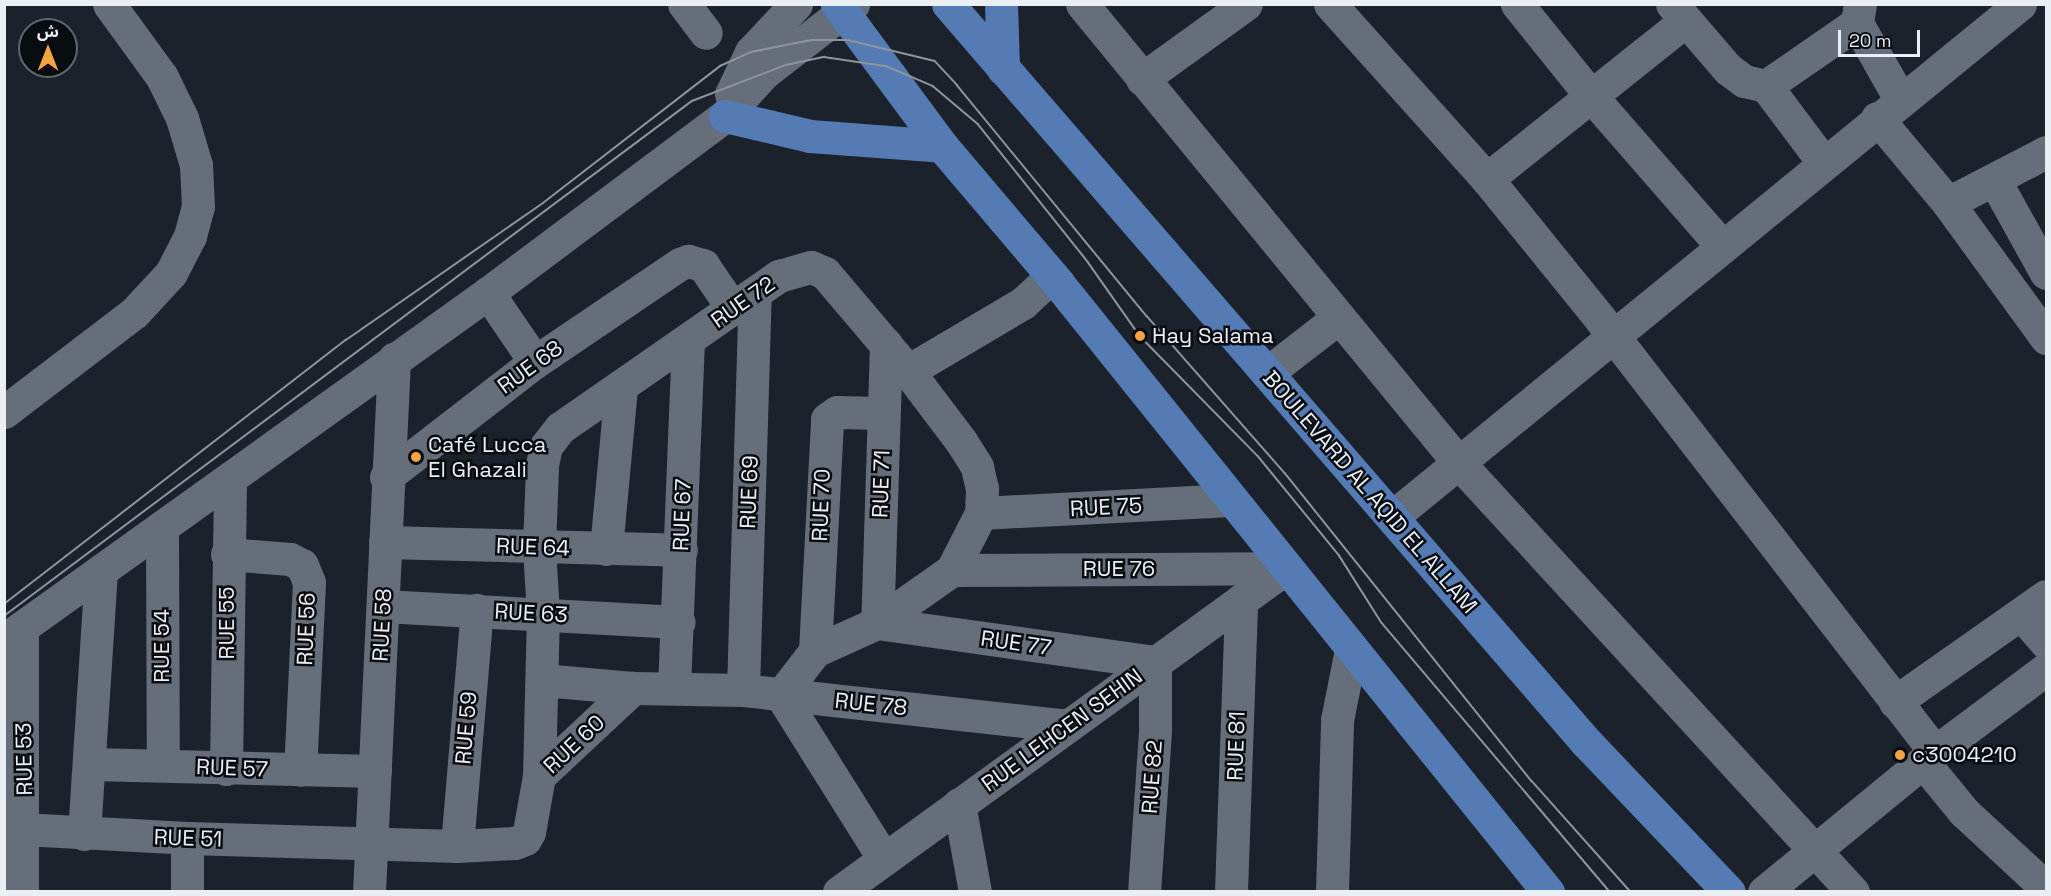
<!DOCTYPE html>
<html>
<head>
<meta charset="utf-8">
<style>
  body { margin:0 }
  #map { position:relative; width:2051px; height:896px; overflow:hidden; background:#1c222c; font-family:"Space Grotesk","Noto Sans Arabic",sans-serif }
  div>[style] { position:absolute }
  .minor>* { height:33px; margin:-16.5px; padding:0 16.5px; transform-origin:16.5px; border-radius:16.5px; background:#666e7a }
  .major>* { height:33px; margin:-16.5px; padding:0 16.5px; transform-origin:16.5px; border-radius:16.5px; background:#557bb4 }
  .tram>* { height:1.5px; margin:-0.75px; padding:0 0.75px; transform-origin:0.75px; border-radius:0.75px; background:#8f949d }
  .dots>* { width:16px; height:16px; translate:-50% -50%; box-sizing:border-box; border:3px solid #090c10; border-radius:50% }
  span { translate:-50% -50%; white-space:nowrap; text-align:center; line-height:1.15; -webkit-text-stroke:5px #090c10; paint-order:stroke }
  .street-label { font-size:22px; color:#eaeff6 }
  .poi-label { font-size:22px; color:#eaeff6 }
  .left { translate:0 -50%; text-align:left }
  .frame { position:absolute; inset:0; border:6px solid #eaeff6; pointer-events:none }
  .north { position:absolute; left:18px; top:18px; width:60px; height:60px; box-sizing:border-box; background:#090c10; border:2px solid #63676c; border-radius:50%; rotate:0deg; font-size:16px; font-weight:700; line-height:24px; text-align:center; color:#eaeff6 }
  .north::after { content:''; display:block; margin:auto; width:21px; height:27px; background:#f4a443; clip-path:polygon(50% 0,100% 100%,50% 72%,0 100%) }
  .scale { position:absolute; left:1838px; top:30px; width:82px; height:27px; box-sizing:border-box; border:3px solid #eaeff6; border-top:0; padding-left:8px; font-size:18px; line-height:21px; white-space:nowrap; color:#eaeff6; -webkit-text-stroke:4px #090c10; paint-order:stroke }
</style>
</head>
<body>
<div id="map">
  <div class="minor">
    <i style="left:684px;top:4px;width:36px;rotate:53deg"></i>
    <i style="left:1082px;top:4px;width:593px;rotate:50.62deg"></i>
    <i style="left:1458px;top:462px;width:584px;rotate:47.43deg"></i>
    <i style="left:1330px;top:4px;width:235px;rotate:48.1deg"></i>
    <i style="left:1487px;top:179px;width:181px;rotate:51deg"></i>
    <i style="left:1601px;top:320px;width:546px;rotate:52.29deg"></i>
    <i style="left:1517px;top:4px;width:118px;rotate:51.2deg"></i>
    <i style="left:1591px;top:96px;width:198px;rotate:48.9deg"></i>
    <i style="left:1672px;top:4px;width:86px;rotate:49.3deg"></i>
    <i style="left:1728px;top:69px;width:20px;rotate:37deg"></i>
    <i style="left:1744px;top:81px;width:23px;rotate:13deg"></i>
    <i style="left:1766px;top:86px;width:95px;rotate:53.1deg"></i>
    <i style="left:1860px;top:4px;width:19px;rotate:99deg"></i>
    <i style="left:1857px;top:23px;width:87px;rotate:60.5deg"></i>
    <i style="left:1142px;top:79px;width:128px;rotate:-35.8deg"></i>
    <i style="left:1766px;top:86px;width:111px;rotate:-34.7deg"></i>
    <i style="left:731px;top:94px;width:47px;rotate:-64.5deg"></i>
    <i style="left:751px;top:52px;width:66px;rotate:-46.8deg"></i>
    <i style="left:1877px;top:118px;width:111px;rotate:50.1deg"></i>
    <i style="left:1948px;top:203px;width:110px;rotate:-27.5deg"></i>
    <i style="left:1487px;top:179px;width:252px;rotate:-38.6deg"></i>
    <i style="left:1995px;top:181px;width:105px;rotate:61deg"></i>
    <i style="left:1948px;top:203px;width:167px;rotate:54deg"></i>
    <i style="left:488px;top:293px;width:83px;rotate:55.7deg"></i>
    <i style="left:886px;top:344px;width:279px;rotate:91.8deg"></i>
    <i style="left:877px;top:623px;width:281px;rotate:8deg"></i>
    <i style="left:1155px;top:662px;width:69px;rotate:90deg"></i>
    <i style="left:1155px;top:731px;width:161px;rotate:93.9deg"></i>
    <i style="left:908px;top:371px;width:134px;rotate:-30.6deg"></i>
    <i style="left:1023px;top:303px;width:40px;rotate:-43deg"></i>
    <i style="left:1267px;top:373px;width:90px;rotate:-37.8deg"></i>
    <i style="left:4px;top:412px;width:163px;rotate:-37.3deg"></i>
    <i style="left:134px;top:313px;width:54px;rotate:-47.2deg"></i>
    <i style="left:171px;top:273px;width:42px;rotate:-62.8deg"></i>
    <i style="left:190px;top:236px;width:30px;rotate:-75deg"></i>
    <i style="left:198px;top:207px;width:42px;rotate:-92.7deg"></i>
    <i style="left:196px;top:165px;width:49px;rotate:-106.6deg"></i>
    <i style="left:182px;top:118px;width:46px;rotate:-116deg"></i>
    <i style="left:162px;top:77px;width:90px;rotate:-126deg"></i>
    <i style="left:386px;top:477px;width:188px;rotate:-37.7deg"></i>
    <i style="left:535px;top:362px;width:175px;rotate:-34.1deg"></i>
    <i style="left:680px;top:264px;width:9px;rotate:-21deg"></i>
    <i style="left:688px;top:261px;width:16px;rotate:15deg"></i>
    <i style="left:703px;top:265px;width:53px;rotate:55.7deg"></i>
    <i style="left:981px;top:513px;width:250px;rotate:-3deg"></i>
    <i style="left:1392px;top:517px;width:811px;rotate:-39.24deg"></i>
    <i style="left:162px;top:527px;width:238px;rotate:89.8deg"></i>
    <i style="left:385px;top:542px;width:296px;rotate:1.5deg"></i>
    <i style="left:606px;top:549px;width:164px;rotate:-84.7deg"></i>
    <i style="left:227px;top:554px;width:63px;rotate:4.5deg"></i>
    <i style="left:290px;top:559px;width:13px;rotate:27deg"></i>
    <i style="left:302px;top:565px;width:18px;rotate:68deg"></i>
    <i style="left:309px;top:582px;width:188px;rotate:92.7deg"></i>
    <i style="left:952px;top:570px;width:334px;rotate:-0.3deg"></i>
    <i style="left:383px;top:606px;width:296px;rotate:3.1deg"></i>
    <i style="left:2021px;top:614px;width:38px;rotate:49deg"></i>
    <i style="left:4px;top:640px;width:596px;rotate:-35.64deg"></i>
    <i style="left:488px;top:293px;width:296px;rotate:-36.8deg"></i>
    <i style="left:725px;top:116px;width:58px;rotate:-47.8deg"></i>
    <i style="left:764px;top:73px;width:113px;rotate:-37.8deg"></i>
    <i style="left:815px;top:651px;width:232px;rotate:-87deg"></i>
    <i style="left:827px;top:419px;width:12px;rotate:-35deg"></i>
    <i style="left:837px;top:412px;width:46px;rotate:1.2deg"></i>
    <i style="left:542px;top:680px;width:91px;rotate:5deg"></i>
    <i style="left:674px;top:688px;width:346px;rotate:-87.7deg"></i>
    <i style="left:743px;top:690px;width:396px;rotate:-88.3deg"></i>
    <i style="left:1895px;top:702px;width:184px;rotate:-35.1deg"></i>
    <i style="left:1923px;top:762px;width:65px;rotate:50.6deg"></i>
    <i style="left:1964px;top:812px;width:112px;rotate:42.8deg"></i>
    <i style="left:90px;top:764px;width:285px;rotate:1.4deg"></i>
    <i style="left:226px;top:769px;width:291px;rotate:-89.2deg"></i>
    <i style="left:539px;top:776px;width:162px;rotate:-88.6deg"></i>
    <i style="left:543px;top:614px;width:66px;rotate:-93.5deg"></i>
    <i style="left:539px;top:548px;width:83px;rotate:-87.9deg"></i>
    <i style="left:542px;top:465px;width:19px;rotate:-78deg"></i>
    <i style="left:546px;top:446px;width:23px;rotate:-52deg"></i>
    <i style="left:560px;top:428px;width:267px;rotate:-34.8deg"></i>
    <i style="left:779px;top:276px;width:33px;rotate:-16deg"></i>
    <i style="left:811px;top:267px;width:15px;rotate:23deg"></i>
    <i style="left:825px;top:273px;width:128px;rotate:49.7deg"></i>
    <i style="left:908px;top:371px;width:88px;rotate:52.9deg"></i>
    <i style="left:961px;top:441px;width:31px;rotate:58deg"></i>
    <i style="left:977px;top:467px;width:22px;rotate:77deg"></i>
    <i style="left:982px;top:488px;width:25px;rotate:92deg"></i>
    <i style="left:981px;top:513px;width:64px;rotate:117deg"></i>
    <i style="left:952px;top:570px;width:92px;rotate:144.8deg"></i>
    <i style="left:877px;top:623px;width:68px;rotate:155.7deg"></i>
    <i style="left:815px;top:651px;width:56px;rotate:127.7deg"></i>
    <i style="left:781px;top:695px;width:194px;rotate:57.9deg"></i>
    <i style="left:959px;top:804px;width:89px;rotate:79.7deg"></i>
    <i style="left:4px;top:828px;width:183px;rotate:3.1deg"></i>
    <i style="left:187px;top:838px;width:270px;rotate:1.7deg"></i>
    <i style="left:457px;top:846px;width:58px;rotate:-3deg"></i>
    <i style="left:515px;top:843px;width:11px;rotate:-22deg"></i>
    <i style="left:525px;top:839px;width:8px;rotate:-60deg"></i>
    <i style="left:529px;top:832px;width:57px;rotate:-79.9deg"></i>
    <i style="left:539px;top:776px;width:129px;rotate:-43.1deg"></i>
    <i style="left:633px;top:688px;width:110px;rotate:1deg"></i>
    <i style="left:743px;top:690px;width:327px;rotate:6.3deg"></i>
    <i style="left:84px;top:834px;width:264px;rotate:-86.3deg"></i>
    <i style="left:457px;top:846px;width:237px;rotate:-85.2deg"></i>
    <i style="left:22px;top:892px;width:265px;rotate:-90deg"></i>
    <i style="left:187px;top:892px;width:54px;rotate:-90deg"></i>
    <i style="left:369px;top:892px;width:534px;rotate:-87.31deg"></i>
    <i style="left:839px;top:892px;width:552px;rotate:-35.94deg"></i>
    <i style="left:1231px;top:892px;width:292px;rotate:-88deg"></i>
    <i style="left:1332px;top:892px;width:172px;rotate:-88.3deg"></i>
    <i style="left:1337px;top:720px;width:71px;rotate:-78.7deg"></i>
    <i style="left:1764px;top:892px;width:221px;rotate:-39.3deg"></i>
    <i style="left:1935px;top:752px;width:139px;rotate:-36.8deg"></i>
  </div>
  <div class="major">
    <i style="left:837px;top:4px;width:177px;rotate:53.5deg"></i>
    <i style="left:942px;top:146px;width:180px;rotate:49.7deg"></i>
    <i style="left:1058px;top:283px;width:782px;rotate:51.18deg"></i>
    <i style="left:948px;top:4px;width:976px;rotate:49.16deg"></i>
    <i style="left:1586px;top:742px;width:207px;rotate:46.4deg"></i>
    <i style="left:1001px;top:4px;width:65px;rotate:88.2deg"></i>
    <i style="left:725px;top:116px;width:87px;rotate:13.2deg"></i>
    <i style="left:810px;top:136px;width:132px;rotate:4.3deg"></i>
  </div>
  <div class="tram">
    <i style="left:4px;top:604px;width:432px;rotate:-37.7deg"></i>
    <i style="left:346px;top:340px;width:240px;rotate:-34.8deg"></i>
    <i style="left:543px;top:203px;width:224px;rotate:-37.7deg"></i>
    <i style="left:720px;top:66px;width:34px;rotate:-24deg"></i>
    <i style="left:751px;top:52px;width:61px;rotate:-11.3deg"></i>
    <i style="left:811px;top:40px;width:37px"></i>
    <i style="left:848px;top:40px;width:89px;rotate:13.6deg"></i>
    <i style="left:935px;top:61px;width:33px;rotate:47deg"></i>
    <i style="left:957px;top:85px;width:299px;rotate:50.6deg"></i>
    <i style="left:1147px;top:316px;width:209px;rotate:48.7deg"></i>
    <i style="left:1285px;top:473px;width:395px;rotate:51.3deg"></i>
    <i style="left:1532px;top:781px;width:149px;rotate:48.3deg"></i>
    <i style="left:4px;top:616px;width:859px;rotate:-36.82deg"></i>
    <i style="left:692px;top:101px;width:101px;rotate:-21deg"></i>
    <i style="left:786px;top:65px;width:39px;rotate:-12deg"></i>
    <i style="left:824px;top:57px;width:63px;rotate:8.3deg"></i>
    <i style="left:886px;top:66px;width:51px;rotate:23.1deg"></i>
    <i style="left:933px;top:86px;width:59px;rotate:40.2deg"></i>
    <i style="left:978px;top:124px;width:176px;rotate:51.4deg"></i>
    <i style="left:1088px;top:262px;width:90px;rotate:54.9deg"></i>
    <i style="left:1140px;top:336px;width:168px;rotate:45.5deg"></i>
    <i style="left:1258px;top:456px;width:128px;rotate:50.7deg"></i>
    <i style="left:1339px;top:555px;width:80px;rotate:57.7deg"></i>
    <i style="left:1382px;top:623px;width:353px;rotate:49.7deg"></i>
  </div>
  <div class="dots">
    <i style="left:1140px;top:336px;background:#f4a443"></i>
    <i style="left:416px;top:457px;background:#f4a443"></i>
    <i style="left:1900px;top:755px;background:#f4a443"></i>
  </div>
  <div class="street-label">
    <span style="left:743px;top:302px;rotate:-35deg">RUE 72</span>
    <span style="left:530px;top:367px;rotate:-36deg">RUE 68</span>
    <span style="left:881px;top:484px;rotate:-88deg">RUE 71</span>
    <span style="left:749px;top:492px;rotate:-88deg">RUE 69</span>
    <span style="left:1370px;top:492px;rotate:49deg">BOULEVARD AL AQID EL ALLAM</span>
    <span style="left:821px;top:505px;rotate:-88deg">RUE 70</span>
    <span style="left:1106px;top:507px;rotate:-3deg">RUE 75</span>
    <span style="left:682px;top:515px;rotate:-88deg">RUE 67</span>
    <span style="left:533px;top:547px;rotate:2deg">RUE 64</span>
    <span style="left:1119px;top:569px">RUE 76</span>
    <span style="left:531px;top:613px;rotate:3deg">RUE 63</span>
    <span style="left:227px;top:623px;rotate:-90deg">RUE 55</span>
    <span style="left:382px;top:625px;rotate:-87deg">RUE 58</span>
    <span style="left:306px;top:629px;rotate:-88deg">RUE 56</span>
    <span style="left:1016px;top:643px;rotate:8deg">RUE 77</span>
    <span style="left:162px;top:646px;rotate:-90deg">RUE 54</span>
    <span style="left:871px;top:704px;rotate:6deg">RUE 78</span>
    <span style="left:466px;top:728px;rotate:-85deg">RUE 59</span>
    <span style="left:1062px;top:730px;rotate:-36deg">RUE LEHCEN SEHIN</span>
    <span style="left:574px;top:744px;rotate:-43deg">RUE 60</span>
    <span style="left:1236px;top:746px;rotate:-88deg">RUE 81</span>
    <span style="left:24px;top:759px;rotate:-91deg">RUE 53</span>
    <span style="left:232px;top:768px;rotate:2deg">RUE 57</span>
    <span style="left:1152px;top:777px;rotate:-86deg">RUE 82</span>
    <span style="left:188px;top:838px;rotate:2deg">RUE 51</span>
  </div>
  <div class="poi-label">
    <span class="left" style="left:1152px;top:336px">Hay Salama</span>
    <span class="left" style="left:428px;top:457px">Café Lucca<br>El Ghazali</span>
    <span class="left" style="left:1912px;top:755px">c3004210</span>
  </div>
  <div class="frame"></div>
  <div class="north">ش</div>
  <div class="scale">20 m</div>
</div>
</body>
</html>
